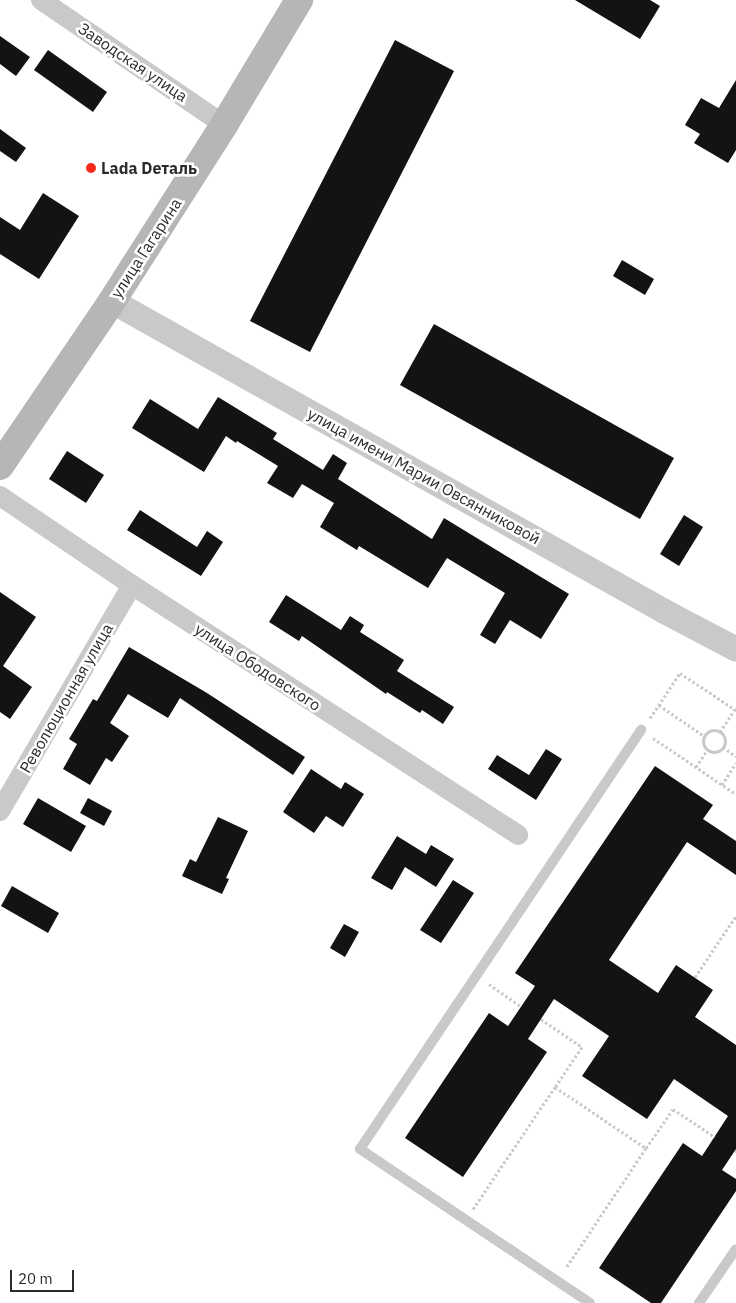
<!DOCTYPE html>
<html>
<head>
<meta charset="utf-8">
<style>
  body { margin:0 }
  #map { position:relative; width:736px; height:1303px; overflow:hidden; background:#fff; font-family:"IBM Plex Sans",sans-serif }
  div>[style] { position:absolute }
  .building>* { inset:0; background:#131313 }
  .path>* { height:3px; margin-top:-1.5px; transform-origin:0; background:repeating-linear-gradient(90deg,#c9c9c9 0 2.5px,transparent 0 5px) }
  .path>.ring { margin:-1.5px; padding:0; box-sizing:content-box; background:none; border:3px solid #c9c9c9; border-radius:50% }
  .service>* { height:10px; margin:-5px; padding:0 5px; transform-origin:5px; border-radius:5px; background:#c9c9c9 }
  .minor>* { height:20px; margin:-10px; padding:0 10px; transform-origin:10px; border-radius:10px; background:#c9c9c9 }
  .tertiary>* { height:25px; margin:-12.5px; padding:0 12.5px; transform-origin:12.5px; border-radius:12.5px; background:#c9c9c9 }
  .secondary>* { height:28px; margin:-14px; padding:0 14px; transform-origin:14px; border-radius:14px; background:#b6b6b6 }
  .dots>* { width:14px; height:14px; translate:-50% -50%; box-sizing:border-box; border:2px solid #fff; border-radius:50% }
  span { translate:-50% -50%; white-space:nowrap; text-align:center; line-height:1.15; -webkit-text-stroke:5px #fff; paint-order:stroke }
  .street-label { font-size:16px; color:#2c2c2c }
  .poi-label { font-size:16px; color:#2c2c2c; font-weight:700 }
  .left { translate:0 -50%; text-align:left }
  .scale { position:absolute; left:10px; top:1270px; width:64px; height:22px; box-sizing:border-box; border:2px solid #2c2c2c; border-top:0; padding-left:6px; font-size:15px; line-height:18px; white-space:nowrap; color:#2c2c2c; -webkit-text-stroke:4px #fff; paint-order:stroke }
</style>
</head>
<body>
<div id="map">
  <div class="building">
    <i style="clip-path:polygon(575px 0,650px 0,660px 6px,640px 39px)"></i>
    <i style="clip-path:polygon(0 36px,30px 57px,16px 76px,0 64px)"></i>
    <i style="clip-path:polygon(395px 40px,454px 71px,310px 352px,250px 321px)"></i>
    <i style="clip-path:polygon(48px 50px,107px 92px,93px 112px,34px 70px)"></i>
    <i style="clip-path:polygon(736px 80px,736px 150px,728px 163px,694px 143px,700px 134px,685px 125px,701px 98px,719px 108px)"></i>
    <i style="clip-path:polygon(0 129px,26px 148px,16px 162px,0 151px)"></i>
    <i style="clip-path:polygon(43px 193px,79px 216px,39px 279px,0 254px,0 217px,20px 230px)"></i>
    <i style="clip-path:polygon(622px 260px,654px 279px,645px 295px,613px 276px)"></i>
    <i style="clip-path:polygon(434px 324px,674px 458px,640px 519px,400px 385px)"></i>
    <i style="clip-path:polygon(218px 397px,277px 433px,273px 439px,323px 470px,333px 454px,347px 463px,338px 479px,432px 539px,444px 518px,569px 594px,541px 639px,510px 620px,495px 644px,480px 635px,505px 593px,447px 558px,428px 588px,359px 546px,357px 550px,320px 527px,334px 503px,302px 484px,293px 498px,267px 483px,278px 466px,237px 441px,236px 443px,226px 436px,204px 472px,132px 428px,150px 399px,198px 429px)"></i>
    <i style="clip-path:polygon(67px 451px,104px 475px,86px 503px,49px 479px)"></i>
    <i style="clip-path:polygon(140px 510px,197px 547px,207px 531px,223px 542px,201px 576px,127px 530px)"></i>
    <i style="clip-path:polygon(684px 515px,703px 527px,679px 566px,660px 554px)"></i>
    <i style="clip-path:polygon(0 592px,36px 617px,3px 666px,32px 687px,10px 719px,0 712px)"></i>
    <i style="clip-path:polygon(286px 595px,341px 630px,350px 616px,364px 625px,360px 632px,404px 660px,397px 671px,454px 707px,443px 724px,422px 710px,420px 713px,387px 692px,386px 694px,302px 636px,299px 641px,269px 622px)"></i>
    <i style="clip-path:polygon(129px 647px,207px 693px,305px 757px,293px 775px,180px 698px,168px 718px,128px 694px,110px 723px,129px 736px,112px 762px,106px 758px,90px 785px,63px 769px,77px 744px,69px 739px,93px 699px,97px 701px)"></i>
    <i style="clip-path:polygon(546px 749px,562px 759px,536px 800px,488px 769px,497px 755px,529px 775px)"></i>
    <i style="clip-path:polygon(655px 766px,713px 805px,703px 819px,736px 841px,736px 875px,687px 842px,609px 960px,658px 993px,676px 965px,713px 990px,695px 1017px,736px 1045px,736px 1149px,722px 1170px,736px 1179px,736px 1191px,661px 1303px,651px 1303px,599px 1268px,683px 1143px,702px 1156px,728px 1116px,674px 1079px,647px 1119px,582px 1076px,609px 1036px,554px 999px,528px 1039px,547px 1052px,463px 1177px,405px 1138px,489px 1013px,508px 1026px,535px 986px,515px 973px)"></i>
    <i style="clip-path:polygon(311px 769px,341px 789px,345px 782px,364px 794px,343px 827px,326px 816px,314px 833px,283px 812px)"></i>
    <i style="clip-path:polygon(38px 798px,86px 826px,71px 852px,23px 824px)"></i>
    <i style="clip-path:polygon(88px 798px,112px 811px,104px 826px,80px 813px)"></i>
    <i style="clip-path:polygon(218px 817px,248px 831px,226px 878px,229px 879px,222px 894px,182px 876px,190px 859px,196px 862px)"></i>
    <i style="clip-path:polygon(397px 836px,426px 854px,431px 845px,454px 859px,436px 887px,405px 867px,392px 890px,371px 878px)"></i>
    <i style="clip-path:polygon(453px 880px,474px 893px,441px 943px,420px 930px)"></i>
    <i style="clip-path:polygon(12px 886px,59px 913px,48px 933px,1px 906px)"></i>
    <i style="clip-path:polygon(344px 924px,359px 932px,345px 957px,330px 948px)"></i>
  </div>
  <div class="path">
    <i style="left:659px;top:705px;width:55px;rotate:34.6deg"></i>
    <i style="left:650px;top:718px;width:54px;rotate:-56.3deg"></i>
    <i style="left:680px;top:673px;width:67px;rotate:33.5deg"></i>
    <i class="ring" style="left:703px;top:730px;width:19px;height:19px"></i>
    <i style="left:720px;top:732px;width:27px;rotate:-57deg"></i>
    <i style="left:653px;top:738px;width:100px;rotate:34deg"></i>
    <i style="left:723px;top:747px;width:16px;rotate:35deg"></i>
    <i style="left:696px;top:767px;width:20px;rotate:-57deg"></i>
    <i style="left:722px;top:785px;width:26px;rotate:-58deg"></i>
    <i style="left:695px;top:977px;width:73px;rotate:-56.1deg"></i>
    <i style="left:489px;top:984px;width:39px;rotate:35deg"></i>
    <i style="left:541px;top:1019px;width:50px;rotate:34.3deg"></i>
    <i style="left:582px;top:1047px;width:48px;rotate:124deg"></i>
    <i style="left:646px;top:1148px;width:47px;rotate:-55.3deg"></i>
    <i style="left:673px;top:1109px;width:50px;rotate:33.7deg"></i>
    <i style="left:735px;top:1151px;width:1px"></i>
    <i style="left:473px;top:1209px;width:147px;rotate:-56.1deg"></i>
    <i style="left:555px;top:1087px;width:110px;rotate:33.8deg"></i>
    <i style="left:646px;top:1148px;width:144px;rotate:123.7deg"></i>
  </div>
  <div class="service">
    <i style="left:590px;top:1303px;width:277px;rotate:-146.2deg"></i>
    <i style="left:360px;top:1149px;width:505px;rotate:-56.15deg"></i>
    <i style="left:699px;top:1303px;width:65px;rotate:-55.6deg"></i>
  </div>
  <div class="minor">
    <i style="left:41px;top:0;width:222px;rotate:34.3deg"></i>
    <i style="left:0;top:496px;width:159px;rotate:34deg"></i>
    <i style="left:132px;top:585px;width:460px;rotate:32.9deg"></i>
    <i style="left:0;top:811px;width:262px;rotate:-59.7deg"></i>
  </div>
  <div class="tertiary">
    <i style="left:112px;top:301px;width:633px;rotate:29.32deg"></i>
    <i style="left:664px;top:611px;width:81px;rotate:27.8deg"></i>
  </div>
  <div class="secondary">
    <i style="left:0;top:466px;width:199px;rotate:-55.8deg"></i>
    <i style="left:112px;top:301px;width:209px;rotate:-57.5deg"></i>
    <i style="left:224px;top:125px;width:146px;rotate:-59deg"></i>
  </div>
  <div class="dots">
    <i style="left:91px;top:168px;background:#f62a1b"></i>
  </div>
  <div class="street-label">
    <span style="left:133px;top:62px;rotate:34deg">Заводская улица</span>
    <span style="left:146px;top:248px;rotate:-57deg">улица Гагарина</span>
    <span style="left:424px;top:476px;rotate:29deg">улица имени Марии Овсянниковой</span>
    <span style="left:258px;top:667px;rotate:33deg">улица Ободовского</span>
    <span style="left:66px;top:698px;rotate:-60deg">Революционная улица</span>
  </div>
  <div class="poi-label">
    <span class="left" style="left:101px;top:168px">Lada Dеталь</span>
  </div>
  <div class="scale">20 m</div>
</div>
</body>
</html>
